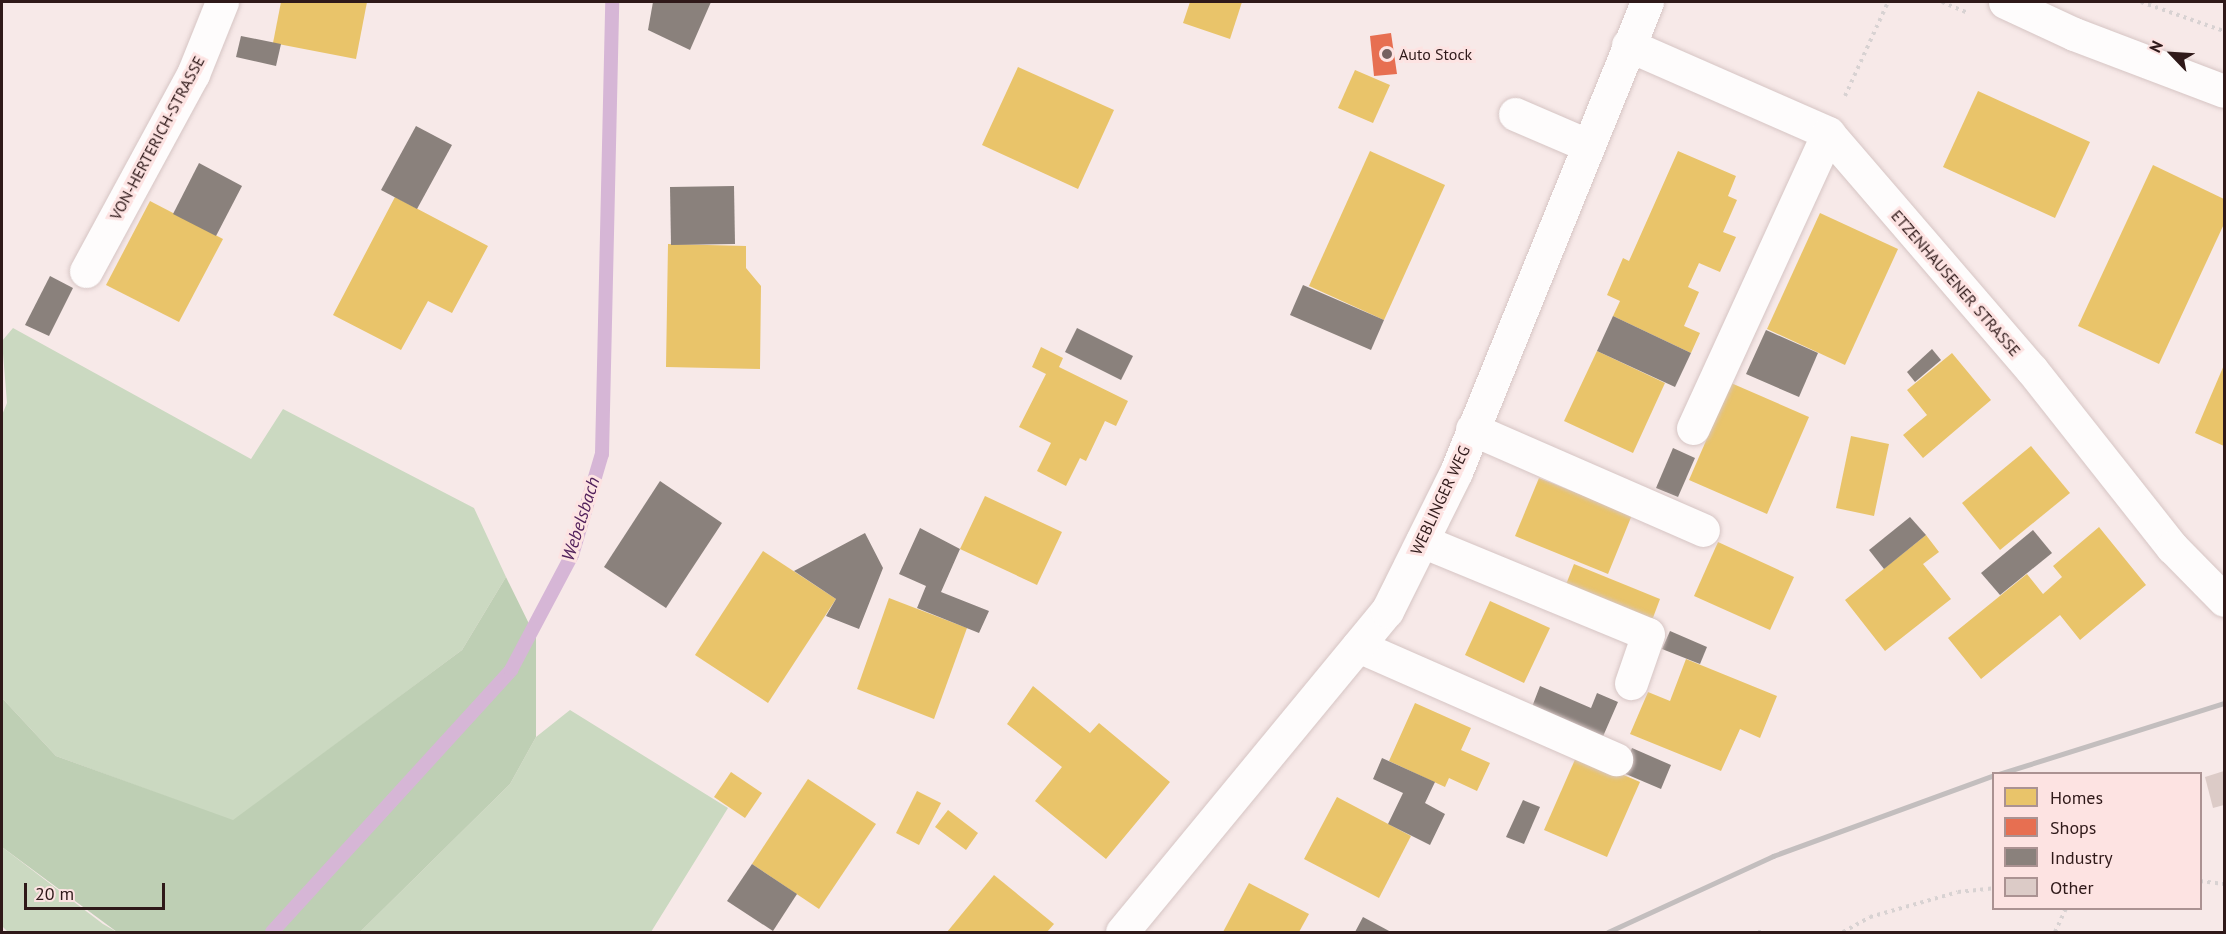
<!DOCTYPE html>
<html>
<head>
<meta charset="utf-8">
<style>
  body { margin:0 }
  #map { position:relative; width:2226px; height:934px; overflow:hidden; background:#f7e9e8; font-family:"PT Sans",sans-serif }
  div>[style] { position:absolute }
  .green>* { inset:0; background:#cbd9c1 }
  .forest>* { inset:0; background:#becfb4 }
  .homes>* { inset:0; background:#e9c46a }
  .shops>* { inset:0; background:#e76f51 }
  .industry>* { inset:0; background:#8a817c }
  .stream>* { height:14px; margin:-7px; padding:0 7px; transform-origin:7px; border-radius:7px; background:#d6b6d6 }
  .building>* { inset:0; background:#dccbc7 }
  .path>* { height:4px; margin-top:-2px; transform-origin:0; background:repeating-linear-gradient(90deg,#d8d2d2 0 3px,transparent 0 7.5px) }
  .roads { filter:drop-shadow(0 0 2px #d6c5c4) drop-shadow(0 0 2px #d6c5c4) }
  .minor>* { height:33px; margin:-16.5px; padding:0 16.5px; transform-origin:16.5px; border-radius:16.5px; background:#fefcfc }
  .major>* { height:33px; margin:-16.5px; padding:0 16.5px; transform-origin:16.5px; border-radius:16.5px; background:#fefcfc }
  .rail>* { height:4.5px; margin:-2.25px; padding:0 2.25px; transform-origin:2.25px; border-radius:2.25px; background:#c3bebe }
  .dots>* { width:16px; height:16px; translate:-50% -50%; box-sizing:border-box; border:3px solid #fde3e2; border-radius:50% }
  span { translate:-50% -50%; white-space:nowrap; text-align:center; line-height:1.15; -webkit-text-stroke:6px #fde3e2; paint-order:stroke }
  .poi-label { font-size:16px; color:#2f1919 }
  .left { translate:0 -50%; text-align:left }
  .street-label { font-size:16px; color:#2f1919 }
  .water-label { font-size:18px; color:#53225c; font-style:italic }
  .frame { position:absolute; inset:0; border:3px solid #2f1919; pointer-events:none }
  .legend { position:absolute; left:1992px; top:772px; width:210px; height:138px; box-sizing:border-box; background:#fde3e2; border:2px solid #ab9292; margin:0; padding:8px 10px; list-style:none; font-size:18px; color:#2f1919 }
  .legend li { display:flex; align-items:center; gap:12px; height:30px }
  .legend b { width:30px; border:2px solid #ab9292 }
  .north { position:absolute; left:2142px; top:24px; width:60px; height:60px; -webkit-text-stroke:4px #fde3e2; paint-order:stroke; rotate:295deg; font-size:16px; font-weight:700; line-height:24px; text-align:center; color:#2f1919 }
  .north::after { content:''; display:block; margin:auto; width:21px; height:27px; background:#2f1919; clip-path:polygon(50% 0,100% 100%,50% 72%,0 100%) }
  .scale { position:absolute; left:24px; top:883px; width:141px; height:27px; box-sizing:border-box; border:3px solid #2f1919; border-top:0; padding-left:8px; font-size:18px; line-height:21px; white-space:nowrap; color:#2f1919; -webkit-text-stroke:4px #fde3e2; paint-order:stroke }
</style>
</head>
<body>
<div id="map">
  <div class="green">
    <i style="clip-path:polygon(13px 328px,251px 459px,283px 409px,474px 508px,506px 577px,462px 650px,233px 821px,56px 756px,2px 698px,2px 415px,7px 403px,2px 341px)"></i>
    <i style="clip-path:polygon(570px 710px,728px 808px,651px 932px,360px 932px,510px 784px,536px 737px)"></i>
    <i style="clip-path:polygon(2px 847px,103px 924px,117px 932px,8px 932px,2px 926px)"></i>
  </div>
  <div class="forest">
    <i style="clip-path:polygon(506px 577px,536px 638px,536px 737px,510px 784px,360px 932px,117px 932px,2px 847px,2px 698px,56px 756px,233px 820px,462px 650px)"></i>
  </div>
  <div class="homes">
    <i style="clip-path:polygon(281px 2px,367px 2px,356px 59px,273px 43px)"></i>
    <i style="clip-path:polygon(1190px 2px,1242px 2px,1230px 39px,1183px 23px)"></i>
    <i style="clip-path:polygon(1018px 67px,1114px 110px,1078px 189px,982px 145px)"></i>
    <i style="clip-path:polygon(1355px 70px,1390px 85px,1373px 123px,1338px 108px)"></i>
    <i style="clip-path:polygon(1978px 91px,2090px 142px,2055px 218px,1943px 167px)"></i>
    <i style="clip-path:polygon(1370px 151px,1445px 185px,1384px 320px,1309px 286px)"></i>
    <i style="clip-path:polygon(1678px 151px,1736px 176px,1728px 196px,1737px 200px,1723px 232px,1736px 237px,1720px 272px,1699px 263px,1688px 287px,1699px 292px,1684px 326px,1700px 333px,1691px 353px,1613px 316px,1620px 301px,1607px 295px,1623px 258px,1629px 261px)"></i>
    <i style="clip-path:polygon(2153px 165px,2224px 199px,2224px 224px,2159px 364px,2078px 326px)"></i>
    <i style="clip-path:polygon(395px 197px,488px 246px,452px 313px,428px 301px,401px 350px,333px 315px)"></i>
    <i style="clip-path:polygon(150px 201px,223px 239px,179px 322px,106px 285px)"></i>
    <i style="clip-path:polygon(1820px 213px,1898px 249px,1845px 365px,1767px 329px)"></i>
    <i style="clip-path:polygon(668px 244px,746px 246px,746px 268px,761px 286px,760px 369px,666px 367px)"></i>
    <i style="clip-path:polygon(1041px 347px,1063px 358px,1059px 367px,1128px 401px,1116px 426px,1105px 421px,1086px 461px,1080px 458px,1066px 486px,1037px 471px,1051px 443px,1019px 427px,1046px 374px,1032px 367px)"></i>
    <i style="clip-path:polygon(1597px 351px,1665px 383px,1633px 453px,1564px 421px)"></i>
    <i style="clip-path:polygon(1952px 353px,1991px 400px,1923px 458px,1903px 435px,1927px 415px,1907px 390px)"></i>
    <i style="clip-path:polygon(2224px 365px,2224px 446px,2195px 433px)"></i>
    <i style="clip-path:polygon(1731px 383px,1809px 417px,1767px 514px,1689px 480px)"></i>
    <i style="clip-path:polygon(1851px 436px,1889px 444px,1874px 516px,1836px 508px)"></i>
    <i style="clip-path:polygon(2031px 446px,2070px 493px,2000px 550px,1962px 503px)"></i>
    <i style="clip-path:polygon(1539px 478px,1632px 515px,1608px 574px,1515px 536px)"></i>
    <i style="clip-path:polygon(985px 496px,1062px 532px,1037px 585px,960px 549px)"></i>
    <i style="clip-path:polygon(2099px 527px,2146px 585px,2080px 640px,2060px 615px,1981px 679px,1948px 638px,2027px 574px,2043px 594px,2062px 577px,2053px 566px)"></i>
    <i style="clip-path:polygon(1926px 535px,1939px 552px,1923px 564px,1951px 599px,1885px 651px,1845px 600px)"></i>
    <i style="clip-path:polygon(1718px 542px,1794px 577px,1770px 630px,1694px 596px)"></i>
    <i style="clip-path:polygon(763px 551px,836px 599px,768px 703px,695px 655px)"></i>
    <i style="clip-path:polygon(1574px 564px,1660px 599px,1651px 623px,1565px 587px)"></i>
    <i style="clip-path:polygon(889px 598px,967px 628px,934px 719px,857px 689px)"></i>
    <i style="clip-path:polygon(1490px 601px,1550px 628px,1524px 683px,1465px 655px)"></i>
    <i style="clip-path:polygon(1686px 659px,1777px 696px,1760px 738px,1740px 729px,1721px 771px,1630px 734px,1648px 692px,1670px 701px)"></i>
    <i style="clip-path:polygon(1033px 686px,1090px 733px,1099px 723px,1170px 782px,1106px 859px,1035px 801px,1062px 767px,1007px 724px)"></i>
    <i style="clip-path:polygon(1415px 703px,1471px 728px,1461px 750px,1490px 763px,1477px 791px,1449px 778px,1445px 787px,1389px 761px)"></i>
    <i style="clip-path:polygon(1577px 755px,1640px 782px,1607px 857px,1544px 830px)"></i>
    <i style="clip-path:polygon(731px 772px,762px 793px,745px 818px,714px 797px)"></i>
    <i style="clip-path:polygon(808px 779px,876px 824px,819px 909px,752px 864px)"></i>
    <i style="clip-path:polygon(917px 791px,941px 803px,919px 845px,896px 833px)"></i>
    <i style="clip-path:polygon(1337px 797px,1411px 836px,1379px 898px,1304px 859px)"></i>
    <i style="clip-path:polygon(948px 810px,978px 833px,966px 850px,935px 827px)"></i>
    <i style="clip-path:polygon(994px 875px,1054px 924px,1047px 932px,947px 932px)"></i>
    <i style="clip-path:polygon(1249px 883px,1309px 914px,1299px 932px,1223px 932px)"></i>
  </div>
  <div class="shops">
    <i style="clip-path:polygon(1391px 33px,1397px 74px,1374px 76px,1370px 36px)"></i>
  </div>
  <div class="industry">
    <i style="clip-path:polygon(653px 2px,711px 2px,690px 50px,648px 30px)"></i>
    <i style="clip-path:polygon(241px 36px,281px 44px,276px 66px,236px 57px)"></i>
    <i style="clip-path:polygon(416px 126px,452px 145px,417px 209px,381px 190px)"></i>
    <i style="clip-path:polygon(199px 163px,242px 186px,216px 236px,173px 214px)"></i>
    <i style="clip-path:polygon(734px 186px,735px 244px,671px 245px,670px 187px)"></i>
    <i style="clip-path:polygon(50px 276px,73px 288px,49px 336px,25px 325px)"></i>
    <i style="clip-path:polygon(1303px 285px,1384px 320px,1371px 350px,1290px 315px)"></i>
    <i style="clip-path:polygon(1613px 316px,1691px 353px,1675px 387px,1597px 351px)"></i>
    <i style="clip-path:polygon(1077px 328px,1133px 356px,1121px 380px,1065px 352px)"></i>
    <i style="clip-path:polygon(1766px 330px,1818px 353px,1799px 397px,1746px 374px)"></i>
    <i style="clip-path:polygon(1932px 349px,1941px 360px,1915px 382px,1907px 372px)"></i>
    <i style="clip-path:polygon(1673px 448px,1695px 458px,1678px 497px,1656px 488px)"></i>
    <i style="clip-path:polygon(660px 481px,722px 523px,666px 608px,604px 567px)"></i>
    <i style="clip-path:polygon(1910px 517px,1926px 535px,1884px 569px,1869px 550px)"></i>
    <i style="clip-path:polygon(920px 528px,960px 549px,941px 592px,989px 611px,979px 633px,917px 608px,926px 586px,899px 574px)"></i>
    <i style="clip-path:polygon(2033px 530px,2052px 553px,2000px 595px,1981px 573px)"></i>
    <i style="clip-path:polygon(865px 533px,883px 568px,859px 629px,826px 616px,836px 599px,794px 571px)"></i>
    <i style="clip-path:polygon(1670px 631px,1707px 647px,1700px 664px,1662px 649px)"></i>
    <i style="clip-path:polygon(1540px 686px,1591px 708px,1597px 693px,1618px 702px,1601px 741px,1530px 712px)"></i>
    <i style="clip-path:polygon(1632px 748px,1671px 765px,1661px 789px,1621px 772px)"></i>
    <i style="clip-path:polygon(1382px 758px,1435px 782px,1425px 803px,1445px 814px,1430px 845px,1388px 824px,1403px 793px,1373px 779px)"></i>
    <i style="clip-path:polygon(1523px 800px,1540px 807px,1524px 844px,1506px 837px)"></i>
    <i style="clip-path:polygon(752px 864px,797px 894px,773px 931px,727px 901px)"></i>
    <i style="clip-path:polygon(1363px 917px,1391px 932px,1355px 932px)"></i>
  </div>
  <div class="stream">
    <i style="left:272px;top:932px;width:355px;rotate:-47.6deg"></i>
    <i style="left:511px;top:670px;width:130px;rotate:-62.1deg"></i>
    <i style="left:572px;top:555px;width:105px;rotate:-73.5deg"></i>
    <i style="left:602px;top:454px;width:452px;rotate:-88.7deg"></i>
  </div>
  <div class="building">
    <i style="clip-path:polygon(2224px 771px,2224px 805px,2213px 808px,2205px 777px)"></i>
  </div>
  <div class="path">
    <i style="left:1942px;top:2px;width:26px;rotate:23deg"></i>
    <i style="left:2141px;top:2px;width:88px;rotate:19.3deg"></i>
    <i style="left:1845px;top:96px;width:103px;rotate:-65.4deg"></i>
    <i style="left:2200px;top:881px;width:24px;rotate:7deg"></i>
    <i style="left:1758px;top:932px;width:7px"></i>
    <i style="left:1843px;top:932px;width:31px;rotate:-29deg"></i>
    <i style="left:1870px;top:917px;width:91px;rotate:-15.9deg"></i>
    <i style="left:1958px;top:892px;width:36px;rotate:-6deg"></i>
    <i style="left:2055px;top:932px;width:26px;rotate:-65deg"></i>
  </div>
  <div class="roads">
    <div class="minor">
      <i style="left:1628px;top:45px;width:219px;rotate:23.7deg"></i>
      <i style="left:1828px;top:133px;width:313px;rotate:49.3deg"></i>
      <i style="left:2032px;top:370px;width:226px;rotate:51.7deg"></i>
      <i style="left:2172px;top:547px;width:74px;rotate:45.5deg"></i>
      <i style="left:1515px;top:114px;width:78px;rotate:23.3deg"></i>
      <i style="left:86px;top:271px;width:224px;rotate:-61.5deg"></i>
      <i style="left:193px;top:74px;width:78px;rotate:-68.1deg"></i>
      <i style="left:1693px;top:428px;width:324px;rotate:-65.4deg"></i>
      <i style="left:1472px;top:429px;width:252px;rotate:23.6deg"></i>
      <i style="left:1422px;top:541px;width:244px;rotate:22.4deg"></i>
      <i style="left:1648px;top:634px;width:52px;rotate:109.1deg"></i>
      <i style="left:1358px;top:646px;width:282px;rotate:23.7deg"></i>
      <i style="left:1122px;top:932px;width:416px;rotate:-50.5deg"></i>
      <i style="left:1387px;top:611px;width:155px;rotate:-63.6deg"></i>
      <i style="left:1456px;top:472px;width:507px;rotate:-67.88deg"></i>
    </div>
    <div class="major">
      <i style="left:2005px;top:2px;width:76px;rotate:24.9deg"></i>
      <i style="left:2074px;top:34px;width:160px;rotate:20.8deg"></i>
    </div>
  </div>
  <div class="rail">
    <i style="left:1999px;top:774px;width:236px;rotate:-17.5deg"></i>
    <i style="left:1608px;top:932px;width:182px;rotate:-24.7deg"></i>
    <i style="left:1773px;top:856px;width:235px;rotate:-20.1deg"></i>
  </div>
  <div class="dots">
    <i style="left:1387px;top:54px;background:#756261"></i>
  </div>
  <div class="poi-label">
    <span class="left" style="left:1399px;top:54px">Auto Stock</span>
  </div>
  <div class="street-label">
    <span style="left:157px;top:138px;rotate:-62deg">VON-HERTERICH-STRASSE</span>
    <span style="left:1956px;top:283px;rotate:49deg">ETZENHAUSENER STRASSE</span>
    <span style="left:1440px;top:500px;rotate:-65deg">WEBLINGER WEG</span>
  </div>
  <div class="water-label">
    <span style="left:581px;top:519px;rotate:-72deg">Webelsbach</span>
  </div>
  <div class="frame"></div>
  <ul class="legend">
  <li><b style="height:16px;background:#e9c46a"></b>Homes</li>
  <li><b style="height:16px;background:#e76f51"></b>Shops</li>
  <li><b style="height:16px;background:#8a817c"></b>Industry</li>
  <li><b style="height:16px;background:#dccbc7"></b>Other</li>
  </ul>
  <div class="north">N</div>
  <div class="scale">20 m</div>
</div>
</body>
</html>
